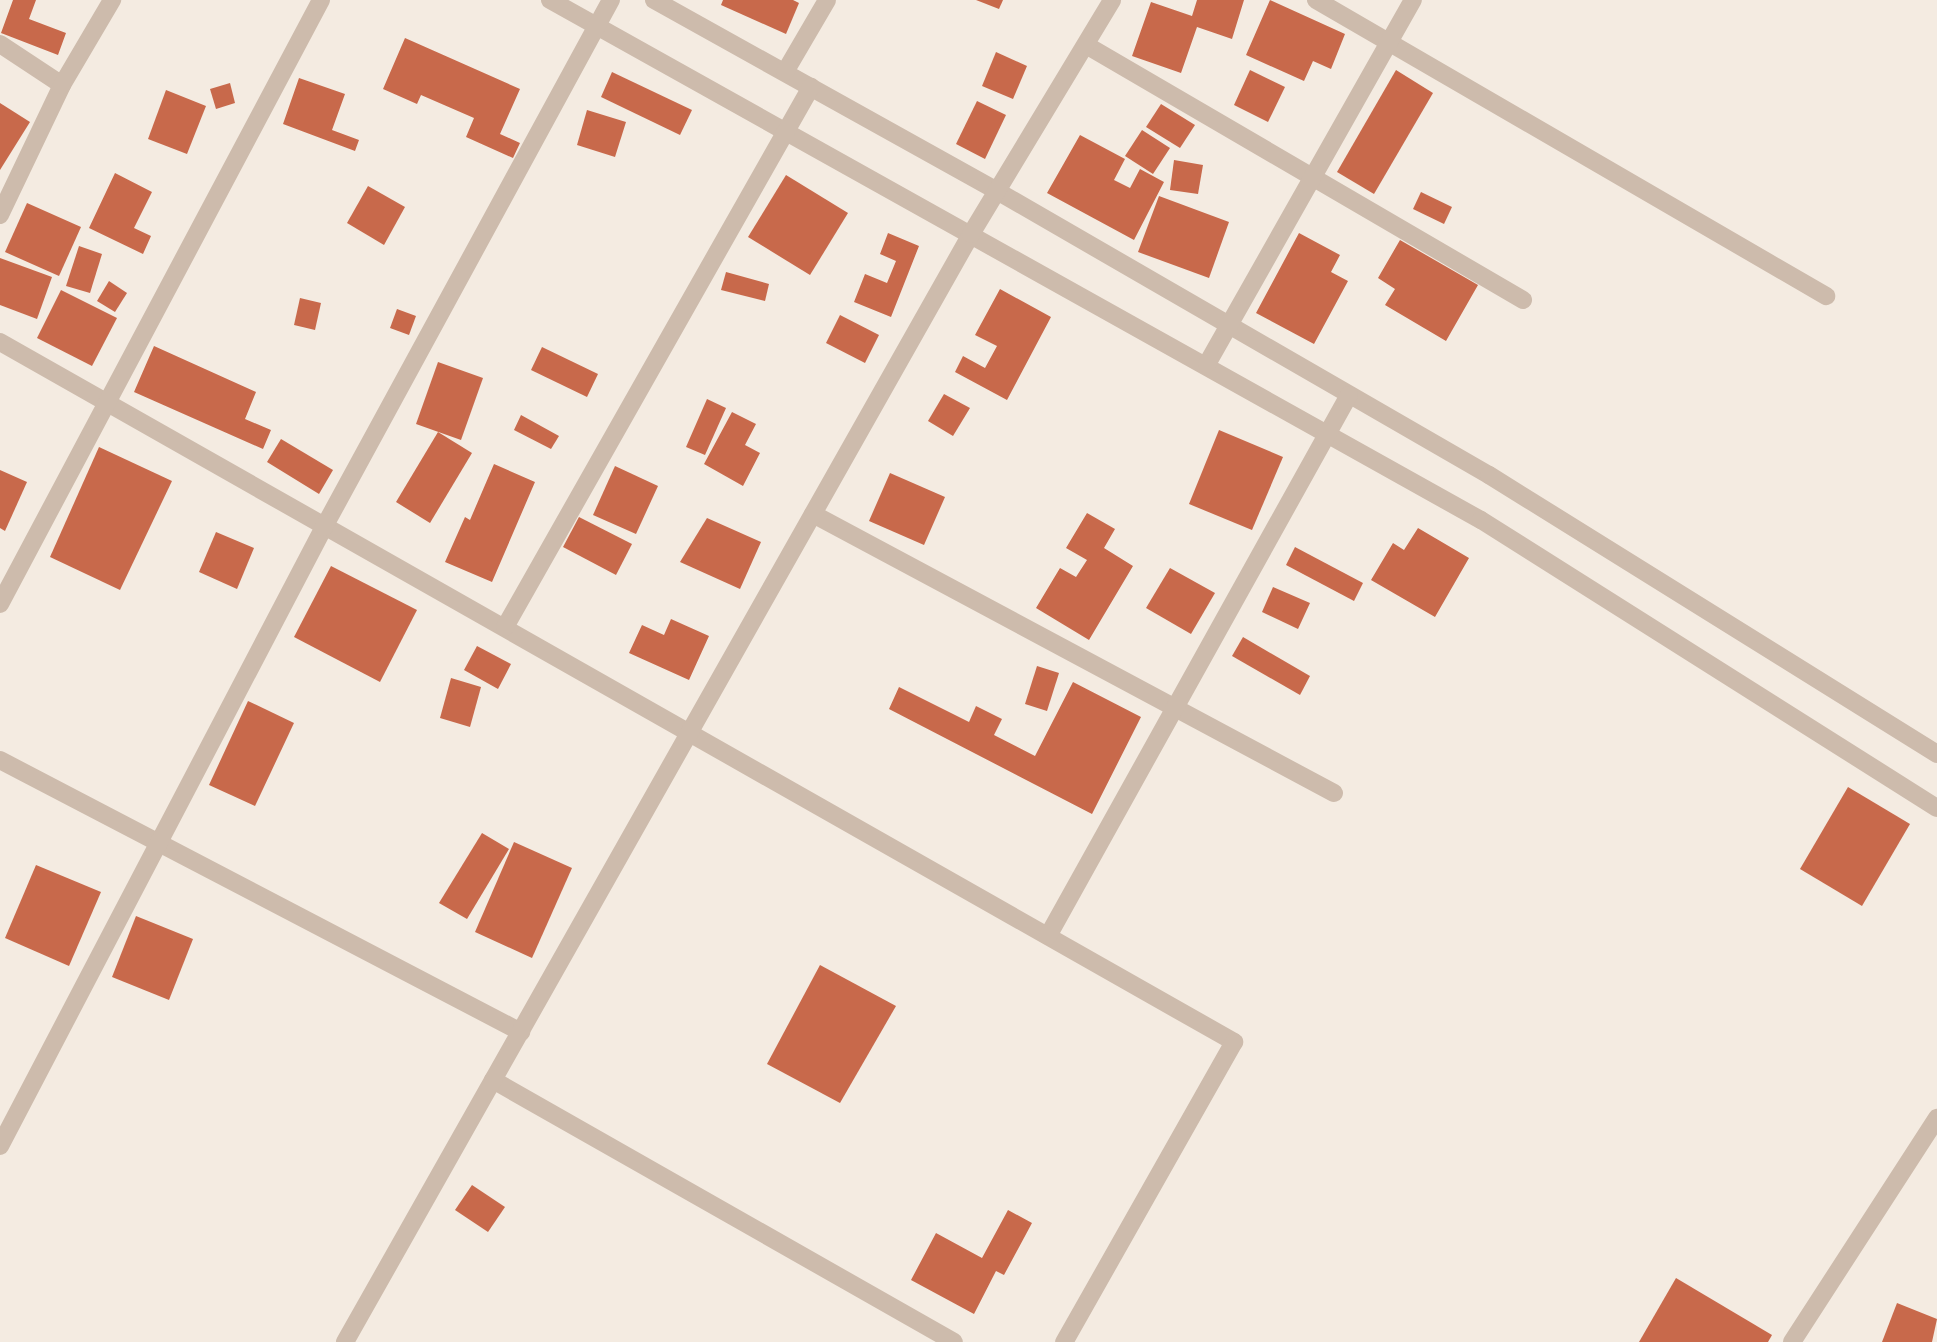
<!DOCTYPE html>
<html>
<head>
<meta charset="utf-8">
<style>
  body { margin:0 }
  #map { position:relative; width:1937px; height:1342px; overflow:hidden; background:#f4ebe1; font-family:Ubuntu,sans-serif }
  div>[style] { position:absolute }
  .building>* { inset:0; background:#c8694b }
  .minor>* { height:18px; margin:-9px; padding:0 9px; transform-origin:9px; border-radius:9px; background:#cdbbac }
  span { translate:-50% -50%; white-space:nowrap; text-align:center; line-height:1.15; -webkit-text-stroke:5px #fbf5ee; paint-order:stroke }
</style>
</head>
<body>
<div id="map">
  <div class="building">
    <i style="clip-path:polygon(13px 0,36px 0,29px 19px,66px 33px,58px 55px,1px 33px)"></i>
    <i style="clip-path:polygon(723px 0,793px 0,799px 3px,786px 34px,721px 5px)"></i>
    <i style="clip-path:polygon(976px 0,1003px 0,999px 9px)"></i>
    <i style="clip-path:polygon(1197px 0,1244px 0,1232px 39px,1197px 27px,1181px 73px,1132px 56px,1151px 2px,1192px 16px)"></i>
    <i style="clip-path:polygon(1270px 0,1345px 34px,1331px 69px,1313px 61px,1304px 81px,1246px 55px)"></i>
    <i style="clip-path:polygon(405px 38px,520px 89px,500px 134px,520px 143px,513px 158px,466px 137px,474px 118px,421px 95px,417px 104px,383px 89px)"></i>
    <i style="clip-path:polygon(996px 52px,1027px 66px,1013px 99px,982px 86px)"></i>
    <i style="clip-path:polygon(1250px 70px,1285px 87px,1268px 122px,1234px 105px)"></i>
    <i style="clip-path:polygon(1396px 70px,1433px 93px,1374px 194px,1337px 172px)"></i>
    <i style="clip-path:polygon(612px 72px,692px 110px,680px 135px,601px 97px)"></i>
    <i style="clip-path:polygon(299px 78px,345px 94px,332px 130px,359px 140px,355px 151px,283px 124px)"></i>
    <i style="clip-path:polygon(230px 83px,235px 103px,216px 109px,210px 89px)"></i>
    <i style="clip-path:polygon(166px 90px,206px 106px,187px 154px,148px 139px)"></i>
    <i style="clip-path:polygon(977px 101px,1006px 115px,985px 159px,956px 144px)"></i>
    <i style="clip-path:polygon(0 103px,30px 122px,0 170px)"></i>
    <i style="clip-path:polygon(1161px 104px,1195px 125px,1180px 148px,1146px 127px)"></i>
    <i style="clip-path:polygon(587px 110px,626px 122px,615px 157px,577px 145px)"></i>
    <i style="clip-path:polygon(1142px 130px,1170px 148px,1153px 174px,1125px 156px)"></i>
    <i style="clip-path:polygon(1080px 135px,1125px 159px,1114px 180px,1130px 188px,1140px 169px,1164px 182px,1134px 240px,1047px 193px)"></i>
    <i style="clip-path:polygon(1174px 160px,1203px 165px,1198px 194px,1170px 190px)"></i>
    <i style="clip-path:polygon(115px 173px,152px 192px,134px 228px,151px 236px,143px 254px,89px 228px)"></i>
    <i style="clip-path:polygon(786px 175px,848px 213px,810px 275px,748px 237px)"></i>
    <i style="clip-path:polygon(368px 186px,405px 207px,384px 245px,347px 223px)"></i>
    <i style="clip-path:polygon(1421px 192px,1452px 207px,1444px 224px,1413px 209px)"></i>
    <i style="clip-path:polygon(1159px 196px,1229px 222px,1209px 278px,1138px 252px)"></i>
    <i style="clip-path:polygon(27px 203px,81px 227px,59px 276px,5px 252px)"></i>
    <i style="clip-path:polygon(888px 233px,919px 246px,891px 317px,854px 302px,865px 274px,887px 283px,896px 261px,880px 254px)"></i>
    <i style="clip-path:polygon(1299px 233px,1340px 255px,1331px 272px,1348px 281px,1314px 344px,1256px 313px)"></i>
    <i style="clip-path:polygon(1400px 240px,1478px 285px,1446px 341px,1385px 305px,1395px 289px,1378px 278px)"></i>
    <i style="clip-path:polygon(79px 246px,102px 254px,90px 293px,66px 286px)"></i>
    <i style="clip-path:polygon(0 258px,52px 277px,37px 319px,0 305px)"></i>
    <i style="clip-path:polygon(726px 272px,769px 284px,765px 301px,721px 290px)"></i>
    <i style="clip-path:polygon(109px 281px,127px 293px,115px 312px,97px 301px)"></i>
    <i style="clip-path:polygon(1000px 289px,1051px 317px,1007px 400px,955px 372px,963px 356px,985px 368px,997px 346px,975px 335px)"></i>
    <i style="clip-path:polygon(61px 290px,117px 318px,92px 366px,37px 338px)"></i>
    <i style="clip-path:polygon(300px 298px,321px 303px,315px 330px,294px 325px)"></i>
    <i style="clip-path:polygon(397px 309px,416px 316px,409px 335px,390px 328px)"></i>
    <i style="clip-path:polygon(840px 315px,879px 335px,865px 363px,826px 343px)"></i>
    <i style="clip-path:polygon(154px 346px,256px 392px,245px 419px,271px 430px,263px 449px,134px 392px)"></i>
    <i style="clip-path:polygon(542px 347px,598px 374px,587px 397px,531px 370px)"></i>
    <i style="clip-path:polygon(438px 362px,483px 378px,461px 440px,416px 424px)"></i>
    <i style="clip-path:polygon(944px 394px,970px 408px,953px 436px,928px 421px)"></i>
    <i style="clip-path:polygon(707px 399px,726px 408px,705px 455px,686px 447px)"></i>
    <i style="clip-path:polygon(732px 412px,756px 424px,745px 445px,760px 453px,743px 486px,704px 464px)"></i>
    <i style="clip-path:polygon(521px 415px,559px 436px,551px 449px,514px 430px)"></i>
    <i style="clip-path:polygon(1219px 430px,1283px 457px,1252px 530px,1189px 504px)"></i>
    <i style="clip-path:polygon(438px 432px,472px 453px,430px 523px,396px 502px)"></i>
    <i style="clip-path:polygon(281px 439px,333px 470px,319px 494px,267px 462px)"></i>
    <i style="clip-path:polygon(99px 447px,172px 481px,120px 590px,50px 557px)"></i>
    <i style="clip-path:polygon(494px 464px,535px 482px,492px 582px,445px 562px,465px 517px,470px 520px)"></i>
    <i style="clip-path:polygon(615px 466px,658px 486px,636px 534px,593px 515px)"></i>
    <i style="clip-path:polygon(0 470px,27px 482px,5px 531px,0 528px)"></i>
    <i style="clip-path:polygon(890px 473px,945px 497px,924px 545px,869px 521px)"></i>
    <i style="clip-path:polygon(1087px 513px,1115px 529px,1104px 548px,1133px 566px,1089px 640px,1036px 608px,1060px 568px,1076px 577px,1087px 560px,1066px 548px)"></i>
    <i style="clip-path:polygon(579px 517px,632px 544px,616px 575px,563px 547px)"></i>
    <i style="clip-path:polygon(707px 518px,761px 542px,740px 589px,680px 562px)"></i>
    <i style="clip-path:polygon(1418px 528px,1469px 558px,1435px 617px,1371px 580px,1393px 543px,1404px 550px)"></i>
    <i style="clip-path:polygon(216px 532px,254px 548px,237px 589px,199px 572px)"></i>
    <i style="clip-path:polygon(1295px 547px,1363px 583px,1354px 601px,1286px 565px)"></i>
    <i style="clip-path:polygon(331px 566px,417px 610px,380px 682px,294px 637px)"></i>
    <i style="clip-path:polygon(1170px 568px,1215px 593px,1191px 634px,1146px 608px)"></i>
    <i style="clip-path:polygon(1273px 587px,1310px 603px,1298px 629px,1262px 612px)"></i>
    <i style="clip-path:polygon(671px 619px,709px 636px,689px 680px,629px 653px,642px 625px,664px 635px)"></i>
    <i style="clip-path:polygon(1243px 637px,1310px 676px,1300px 695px,1232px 656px)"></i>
    <i style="clip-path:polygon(477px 646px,511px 664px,498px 689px,464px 670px)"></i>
    <i style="clip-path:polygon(1037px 666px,1059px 673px,1047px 711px,1025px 704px)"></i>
    <i style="clip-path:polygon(451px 678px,481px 687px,470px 727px,440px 718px)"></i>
    <i style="clip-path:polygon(1073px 682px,1141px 717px,1092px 814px,889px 709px,899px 687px,969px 722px,976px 706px,1002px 719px,994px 735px,1035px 756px)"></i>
    <i style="clip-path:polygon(248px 701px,294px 723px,255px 806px,209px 785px)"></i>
    <i style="clip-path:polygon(1848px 787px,1910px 824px,1862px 906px,1800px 869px)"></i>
    <i style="clip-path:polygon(482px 833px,509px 849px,467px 919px,439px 903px)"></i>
    <i style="clip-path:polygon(514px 842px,572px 868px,532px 958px,475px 932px)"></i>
    <i style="clip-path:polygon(36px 865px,101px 892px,69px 966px,5px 938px)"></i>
    <i style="clip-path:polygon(136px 916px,193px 939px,169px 1000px,112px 977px)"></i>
    <i style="clip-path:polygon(820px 965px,896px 1006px,840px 1103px,767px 1064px)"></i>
    <i style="clip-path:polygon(472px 1185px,505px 1207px,488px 1232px,455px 1210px)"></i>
    <i style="clip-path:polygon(1008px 1210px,1032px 1223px,1004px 1275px,996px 1271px,974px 1314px,911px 1280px,936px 1233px,982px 1258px)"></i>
    <i style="clip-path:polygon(1676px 1278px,1772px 1335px,1768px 1342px,1639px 1342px)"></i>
    <i style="clip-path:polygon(1897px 1303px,1937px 1319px,1932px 1342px,1882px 1342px)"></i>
  </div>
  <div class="minor">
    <i style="left:550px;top:0;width:1066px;rotate:29.19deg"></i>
    <i style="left:1481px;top:520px;width:539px;rotate:32.28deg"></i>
    <i style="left:654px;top:0;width:393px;rotate:29.1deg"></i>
    <i style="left:997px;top:191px;width:568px;rotate:30deg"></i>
    <i style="left:1489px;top:475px;width:528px;rotate:31.91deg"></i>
    <i style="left:1316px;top:0;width:590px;rotate:30.13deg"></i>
    <i style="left:0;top:44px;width:74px;rotate:33.5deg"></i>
    <i style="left:1086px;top:45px;width:506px;rotate:30.26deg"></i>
    <i style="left:785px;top:72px;width:83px;rotate:-59.7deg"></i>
    <i style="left:0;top:215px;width:144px;rotate:-64.5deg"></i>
    <i style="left:62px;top:85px;width:99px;rotate:-59.5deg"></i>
    <i style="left:0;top:342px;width:1419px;rotate:29.56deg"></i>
    <i style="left:1234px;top:1042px;width:345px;rotate:119.5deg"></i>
    <i style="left:1207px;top:364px;width:418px;rotate:-60.5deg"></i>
    <i style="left:813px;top:514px;width:591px;rotate:28.17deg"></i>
    <i style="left:0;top:604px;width:684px;rotate:-62.01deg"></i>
    <i style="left:505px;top:627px;width:621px;rotate:-60.46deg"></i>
    <i style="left:0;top:760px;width:588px;rotate:27.57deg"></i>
    <i style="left:1048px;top:936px;width:619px;rotate:-60.91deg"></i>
    <i style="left:493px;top:1080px;width:530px;rotate:29.61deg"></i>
    <i style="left:0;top:1146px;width:699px;rotate:-62.37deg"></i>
    <i style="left:324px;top:527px;width:600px;rotate:-61.43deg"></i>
    <i style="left:345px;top:1342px;width:1273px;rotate:-60.53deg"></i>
    <i style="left:971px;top:234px;width:273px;rotate:-58.9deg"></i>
    <i style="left:1792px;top:1342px;width:267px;rotate:-57.1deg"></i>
  </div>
</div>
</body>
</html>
